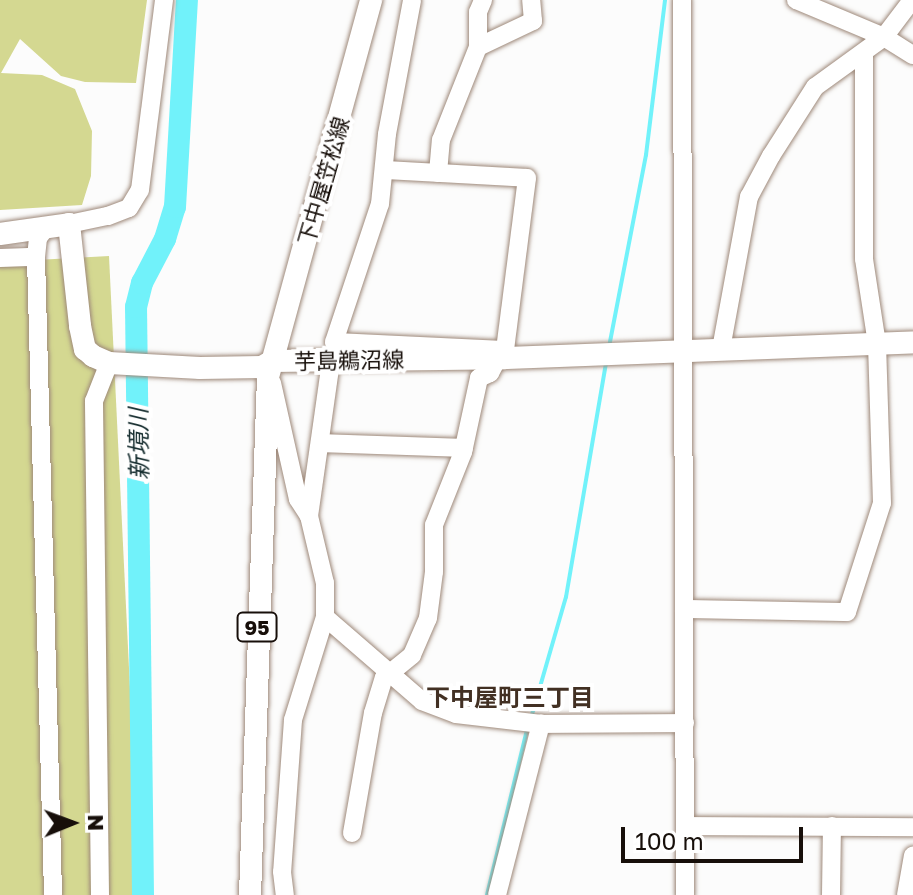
<!DOCTYPE html>
<html>
<head>
<meta charset="utf-8">
<style>
  body { margin:0 }
  #map { position:relative; width:913px; height:895px; overflow:hidden; background:#fcfcfc; font-family:"Golos Text","Noto Sans JP",sans-serif }
  div>[style] { position:absolute }
  .green>* { inset:0; background:#d4d891 }
  .stream>* { height:4px; margin:-2px; padding:0 2px; transform-origin:2px; border-radius:2px; background:#71f2fa }
  .river>* { height:22px; margin:-11px; padding:0 11px; transform-origin:11px; border-radius:11px; background:#71f2fa }
  .roads { filter:drop-shadow(0 0 2px #9e897a) drop-shadow(0 0 2px #9e897a) }
  .minor>* { height:18px; margin:-9px; padding:0 9px; transform-origin:9px; border-radius:9px; background:#fff }
  .major>* { height:22px; margin:-11px; padding:0 11px; transform-origin:11px; border-radius:11px; background:#fff }
  span { translate:-50% -50%; white-space:nowrap; text-align:center; line-height:1.15; -webkit-text-stroke:8px #fff; paint-order:stroke }
  .shield-label span { padding:2px 6px; background:#fff; border:2px solid; border-radius:6px; -webkit-text-stroke-width:0 }
  .shield-label { font-size:20px; color:#170f0a; font-weight:700 }
  .street-label { font-size:22px; color:#170f0a }
  .water-label { font-size:24px; color:#172e30; font-style:italic }
  .neighbourhood-label { font-size:24px; color:#423023; font-weight:700 }
  .north { position:absolute; left:32px; top:783px; width:80px; height:80px; -webkit-text-stroke:6px #fff; paint-order:stroke; rotate:89deg; font-size:22px; font-weight:700; line-height:32px; text-align:center; color:#170f0a }
  .north::after { content:''; display:block; margin:auto; width:28px; height:36px; background:#170f0a; clip-path:polygon(50% 0,100% 100%,50% 72%,0 100%) }
  .scale { position:absolute; left:621px; top:827px; width:182px; height:36px; box-sizing:border-box; border:4px solid #170f0a; border-top:0; padding-left:10px; font-size:24px; line-height:28px; white-space:nowrap; color:#170f0a; -webkit-text-stroke:6px #fff; paint-order:stroke }
</style>
</head>
<body>
<div id="map">
  <div class="green">
    <i style="clip-path:polygon(0 0,147px 0,136px 83px,85px 82px,61px 76px,20px 39px,1px 73px,42px 75px,75px 89px,92px 131px,91px 176px,82px 205px,0 210px)"></i>
    <i style="clip-path:polygon(109px 256px,140px 895px,0 895px,0 262px)"></i>
  </div>
  <div class="stream">
    <i style="left:609px;top:347px;width:196px;rotate:-79.1deg"></i>
    <i style="left:646px;top:155px;width:156px;rotate:-83deg"></i>
    <i style="left:531px;top:718px;width:126px;rotate:-73.9deg"></i>
    <i style="left:566px;top:597px;width:237px;rotate:-80.3deg"></i>
    <i style="left:487px;top:895px;width:174px;rotate:-76.4deg"></i>
  </div>
  <div class="river">
    <i style="left:143px;top:895px;width:588px;rotate:-90.68deg"></i>
    <i style="left:136px;top:307px;width:25px;rotate:-76deg"></i>
    <i style="left:142px;top:283px;width:50px;rotate:-62.4deg"></i>
    <i style="left:165px;top:239px;width:34px;rotate:-73deg"></i>
    <i style="left:175px;top:207px;width:207px;rotate:-86.7deg"></i>
  </div>
  <div class="roads">
    <div class="minor">
      <i style="left:682px;top:0;width:895px;rotate:89.81deg"></i>
      <i style="left:796px;top:0;width:95px;rotate:22.8deg"></i>
      <i style="left:884px;top:37px;width:34px;rotate:32deg"></i>
      <i style="left:478px;top:47px;width:61px;rotate:-25.3deg"></i>
      <i style="left:533px;top:21px;width:21px;rotate:-95deg"></i>
      <i style="left:386px;top:170px;width:141px;rotate:3.2deg"></i>
      <i style="left:527px;top:178px;width:173px;rotate:97.3deg"></i>
      <i style="left:505px;top:350px;width:171px;rotate:-177.3deg"></i>
      <i style="left:334px;top:342px;width:145px;rotate:-71.6deg"></i>
      <i style="left:380px;top:204px;width:70px;rotate:-84.3deg"></i>
      <i style="left:387px;top:134px;width:136px;rotate:-79.4deg"></i>
      <i style="left:438px;top:173px;width:33px;rotate:-85deg"></i>
      <i style="left:441px;top:140px;width:100px;rotate:-68.3deg"></i>
      <i style="left:478px;top:47px;width:35px;rotate:-90deg"></i>
      <i style="left:478px;top:12px;width:13px;rotate:-67deg"></i>
      <i style="left:69px;top:224px;width:40px;rotate:-12deg"></i>
      <i style="left:108px;top:216px;width:22px;rotate:-21deg"></i>
      <i style="left:129px;top:208px;width:21px;rotate:-59deg"></i>
      <i style="left:140px;top:190px;width:192px;rotate:-82.8deg"></i>
      <i style="left:45px;top:229px;width:11px;rotate:128deg"></i>
      <i style="left:38px;top:238px;width:19px;rotate:96deg"></i>
      <i style="left:36px;top:257px;width:638px;rotate:88.47deg"></i>
      <i style="left:0;top:258px;width:36px;rotate:-2deg"></i>
      <i style="left:721px;top:349px;width:155px;rotate:-79.6deg"></i>
      <i style="left:749px;top:197px;width:47px;rotate:-61.8deg"></i>
      <i style="left:771px;top:156px;width:82px;rotate:-57.5deg"></i>
      <i style="left:815px;top:87px;width:85px;rotate:-35.9deg"></i>
      <i style="left:884px;top:37px;width:46px;rotate:-52.9deg"></i>
      <i style="left:272px;top:383px;width:119px;rotate:77.4deg"></i>
      <i style="left:298px;top:499px;width:20px;rotate:57deg"></i>
      <i style="left:309px;top:516px;width:69px;rotate:76.6deg"></i>
      <i style="left:325px;top:583px;width:34px;rotate:90deg"></i>
      <i style="left:325px;top:617px;width:108px;rotate:107.3deg"></i>
      <i style="left:293px;top:720px;width:152px;rotate:94.1deg"></i>
      <i style="left:282px;top:872px;width:23px;rotate:83deg"></i>
      <i style="left:320px;top:443px;width:144px;rotate:2deg"></i>
      <i style="left:309px;top:516px;width:148px;rotate:-81.9deg"></i>
      <i style="left:684px;top:609px;width:163px;rotate:1.1deg"></i>
      <i style="left:847px;top:612px;width:114px;rotate:-72.2deg"></i>
      <i style="left:882px;top:503px;width:159px;rotate:-91.8deg"></i>
      <i style="left:877px;top:344px;width:86px;rotate:-98.7deg"></i>
      <i style="left:864px;top:259px;width:207px;rotate:-90deg"></i>
      <i style="left:325px;top:617px;width:128px;rotate:40.9deg"></i>
      <i style="left:422px;top:701px;width:36px;rotate:21deg"></i>
      <i style="left:456px;top:714px;width:86px;rotate:6.7deg"></i>
      <i style="left:541px;top:724px;width:144px;rotate:-0.4deg"></i>
      <i style="left:686px;top:826px;width:227px;rotate:0.3deg"></i>
      <i style="left:352px;top:833px;width:122px;rotate:-80.1deg"></i>
      <i style="left:373px;top:713px;width:37px;rotate:-73deg"></i>
      <i style="left:384px;top:678px;width:36px;rotate:-39deg"></i>
      <i style="left:412px;top:655px;width:40px;rotate:-66.6deg"></i>
      <i style="left:428px;top:618px;width:46px;rotate:-82.6deg"></i>
      <i style="left:434px;top:572px;width:47px;rotate:-90deg"></i>
      <i style="left:434px;top:525px;width:79px;rotate:-68.3deg"></i>
      <i style="left:463px;top:452px;width:76px;rotate:-77.8deg"></i>
      <i style="left:479px;top:378px;width:12px;rotate:-24deg"></i>
      <i style="left:490px;top:373px;width:17px;rotate:-62deg"></i>
      <i style="left:100px;top:895px;width:494px;rotate:-90.7deg"></i>
      <i style="left:94px;top:401px;width:41px;rotate:-68.5deg"></i>
      <i style="left:497px;top:895px;width:177px;rotate:-75.6deg"></i>
      <i style="left:831px;top:895px;width:69px;rotate:-89.2deg"></i>
      <i style="left:906px;top:895px;width:40px;rotate:-80deg"></i>
    </div>
    <div class="major">
      <i style="left:0;top:234px;width:70px;rotate:-8.2deg"></i>
      <i style="left:69px;top:224px;width:103px;rotate:83.8deg"></i>
      <i style="left:80px;top:326px;width:24px;rotate:78deg"></i>
      <i style="left:85px;top:349px;width:11px;rotate:41deg"></i>
      <i style="left:93px;top:356px;width:17px;rotate:24deg"></i>
      <i style="left:109px;top:363px;width:91px;rotate:3.1deg"></i>
      <i style="left:200px;top:368px;width:62px;rotate:-0.9deg"></i>
      <i style="left:262px;top:367px;width:12px;rotate:-31deg"></i>
      <i style="left:272px;top:361px;width:233px;rotate:-0.7deg"></i>
      <i style="left:505px;top:358px;width:408px;rotate:-2.2deg"></i>
      <i style="left:250px;top:895px;width:518px;rotate:-88.01deg"></i>
      <i style="left:268px;top:377px;width:391px;rotate:-74.7deg"></i>
    </div>
  </div>
  <div class="shield-label">
    <span style="left:257px;top:627px">95</span>
  </div>
  <div class="street-label">
    <span style="left:323px;top:181px;rotate:-74deg">下中屋笠松線</span>
    <span style="left:349px;top:360px;rotate:-1deg">芋島鵜沼線</span>
  </div>
  <div class="water-label">
    <span style="left:138px;top:444px;rotate:-91deg">新境川</span>
  </div>
  <div class="neighbourhood-label">
    <span style="left:510px;top:697px">下中屋町三丁目</span>
  </div>
  <div class="north">N</div>
  <div class="scale">100 m</div>
</div>
</body>
</html>
